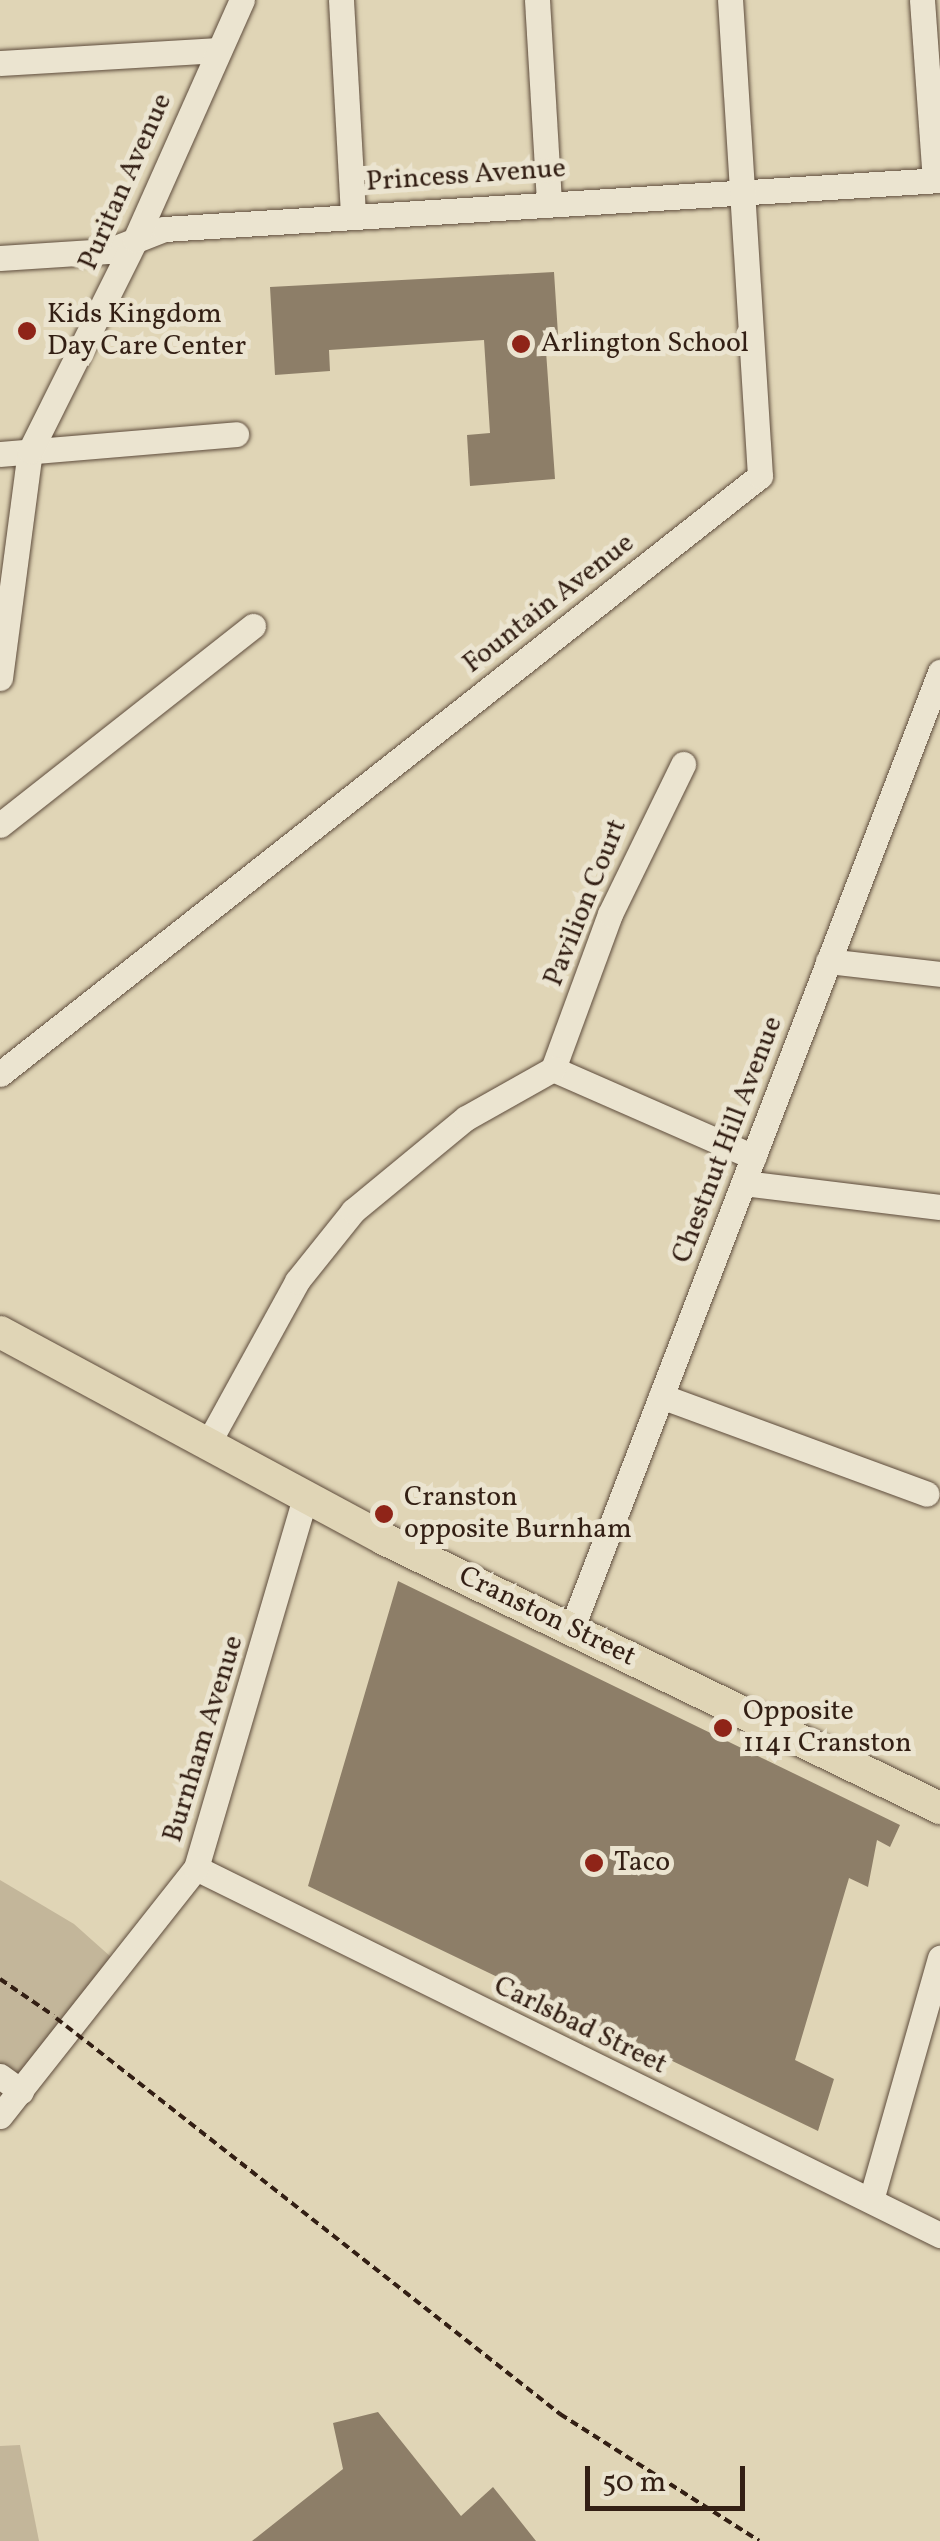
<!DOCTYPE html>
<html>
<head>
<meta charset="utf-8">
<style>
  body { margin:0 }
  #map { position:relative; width:940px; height:2541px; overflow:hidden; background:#e0d5b6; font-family:Vollkorn,serif }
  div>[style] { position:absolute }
  .green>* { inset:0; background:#c3b69a }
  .building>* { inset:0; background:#8d7e68 }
  .path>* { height:4px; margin-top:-2px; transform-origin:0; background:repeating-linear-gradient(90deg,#331f14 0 8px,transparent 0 13px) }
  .roads { filter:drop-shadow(0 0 2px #5e4c3c) drop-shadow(0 0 2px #5e4c3c) }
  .minor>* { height:25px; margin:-12.5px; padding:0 12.5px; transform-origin:12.5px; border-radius:12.5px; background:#ebe4d0 }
  .major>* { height:32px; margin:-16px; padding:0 16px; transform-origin:16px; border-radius:16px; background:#e0d5b6 }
  .path-bridge>* { height:4px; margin-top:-2px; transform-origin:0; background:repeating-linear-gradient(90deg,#331f14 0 8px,transparent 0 13px) }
  .dots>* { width:28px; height:28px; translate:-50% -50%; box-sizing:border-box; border:5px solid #ebe4d0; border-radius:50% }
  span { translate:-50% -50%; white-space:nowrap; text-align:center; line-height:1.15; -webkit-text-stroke:10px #ebe4d0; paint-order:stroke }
  .street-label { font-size:28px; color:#331f14 }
  .poi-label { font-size:28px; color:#331f14 }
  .left { translate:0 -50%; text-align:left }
  .scale { position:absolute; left:585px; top:2466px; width:160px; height:45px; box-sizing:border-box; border:5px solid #331f14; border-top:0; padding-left:12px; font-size:30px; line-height:35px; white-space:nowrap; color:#331f14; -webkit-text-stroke:8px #ebe4d0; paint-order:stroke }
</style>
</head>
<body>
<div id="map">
  <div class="green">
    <i style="clip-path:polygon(0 1880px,74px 1924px,120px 1965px,25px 2089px,0 2075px)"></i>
    <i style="clip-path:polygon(20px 2445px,39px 2541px,0 2541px,0 2446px)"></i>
  </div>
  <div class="building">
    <i style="clip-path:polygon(554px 272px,559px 350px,546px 351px,555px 479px,470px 486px,467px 435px,490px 433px,484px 340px,329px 350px,330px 371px,275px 375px,270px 287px)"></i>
    <i style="clip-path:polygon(398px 1581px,900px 1825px,890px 1847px,877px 1840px,868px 1887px,849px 1878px,795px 2060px,834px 2079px,818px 2131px,308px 1886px)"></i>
    <i style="clip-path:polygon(378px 2412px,461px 2516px,493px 2487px,536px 2541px,252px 2541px,343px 2469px,333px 2423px)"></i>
  </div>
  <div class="path">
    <i style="left:0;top:1979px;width:65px;rotate:34.4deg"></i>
    <i style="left:87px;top:2042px;width:602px;rotate:38.18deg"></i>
    <i style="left:560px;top:2414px;width:236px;rotate:32.5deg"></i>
  </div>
  <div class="roads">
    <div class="minor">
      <i style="left:341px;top:0;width:214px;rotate:86.8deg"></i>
      <i style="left:537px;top:0;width:200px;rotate:86.6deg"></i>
      <i style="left:922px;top:0;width:180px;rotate:85.9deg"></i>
      <i style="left:0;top:63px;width:219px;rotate:-3.4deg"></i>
      <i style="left:0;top:258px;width:108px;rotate:-3.7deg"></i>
      <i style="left:108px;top:251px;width:60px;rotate:-21.4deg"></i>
      <i style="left:164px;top:229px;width:778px;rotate:-3.61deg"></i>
      <i style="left:0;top:454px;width:237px;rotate:-4.8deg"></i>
      <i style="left:0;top:678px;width:229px;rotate:-82.5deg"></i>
      <i style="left:30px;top:451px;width:236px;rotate:-63.5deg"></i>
      <i style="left:135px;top:240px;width:263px;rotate:-66deg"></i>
      <i style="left:0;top:825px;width:322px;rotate:-38.2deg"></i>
      <i style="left:828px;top:961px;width:113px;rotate:6.6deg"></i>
      <i style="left:553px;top:1069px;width:165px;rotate:-69.8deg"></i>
      <i style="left:610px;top:914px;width:167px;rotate:-64deg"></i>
      <i style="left:553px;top:1069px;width:219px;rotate:23.7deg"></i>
      <i style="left:0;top:1074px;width:967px;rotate:-38.2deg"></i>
      <i style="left:760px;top:476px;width:477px;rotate:-93.6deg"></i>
      <i style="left:744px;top:1183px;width:197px;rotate:7deg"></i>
      <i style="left:661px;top:1396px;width:283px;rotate:20.2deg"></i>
      <i style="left:207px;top:1445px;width:187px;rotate:-61.2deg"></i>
      <i style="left:297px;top:1281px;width:90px;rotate:-51.3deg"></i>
      <i style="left:353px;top:1211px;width:146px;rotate:-39.5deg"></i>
      <i style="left:466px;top:1118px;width:100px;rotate:-29.4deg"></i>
      <i style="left:571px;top:1630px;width:1027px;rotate:-68.93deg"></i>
      <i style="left:196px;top:1868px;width:830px;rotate:26.26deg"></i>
      <i style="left:0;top:2076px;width:26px;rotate:36deg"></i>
      <i style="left:0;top:2116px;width:316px;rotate:-51.7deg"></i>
      <i style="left:196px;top:1868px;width:387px;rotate:-73.6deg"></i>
      <i style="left:871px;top:2200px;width:252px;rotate:-74.1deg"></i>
    </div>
    <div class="major">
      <i style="left:0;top:1332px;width:436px;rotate:28.3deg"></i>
      <i style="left:384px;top:1539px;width:618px;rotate:25.82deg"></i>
    </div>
  </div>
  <div class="path-bridge">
    <i style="left:56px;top:2018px;width:39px;rotate:38deg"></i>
  </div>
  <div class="dots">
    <i style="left:27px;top:331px;background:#8f2418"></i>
    <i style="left:521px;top:344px;background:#8f2418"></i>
    <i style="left:384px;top:1514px;background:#8f2418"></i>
    <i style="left:723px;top:1728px;background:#8f2418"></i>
    <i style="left:594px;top:1863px;background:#8f2418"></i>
  </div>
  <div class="street-label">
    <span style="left:466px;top:176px;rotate:-4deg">Princess Avenue</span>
    <span style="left:126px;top:182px;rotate:-66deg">Puritan Avenue</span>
    <span style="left:549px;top:604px;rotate:-38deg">Fountain Avenue</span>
    <span style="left:586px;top:903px;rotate:-68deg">Pavilion Court</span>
    <span style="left:728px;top:1140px;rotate:-69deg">Chestnut Hill Avenue</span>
    <span style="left:547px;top:1617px;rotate:26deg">Cranston Street</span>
    <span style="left:204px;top:1739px;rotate:-73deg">Burnham Avenue</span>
    <span style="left:580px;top:2026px;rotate:26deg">Carlsbad Street</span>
  </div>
  <div class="poi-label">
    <span class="left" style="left:47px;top:331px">Kids Kingdom<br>Day Care Center</span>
    <span class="left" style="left:541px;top:344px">Arlington School</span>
    <span class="left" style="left:404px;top:1514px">Cranston<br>opposite Burnham</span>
    <span class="left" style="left:743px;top:1728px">Opposite<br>1141 Cranston</span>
    <span class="left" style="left:614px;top:1863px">Taco</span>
  </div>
  <div class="scale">50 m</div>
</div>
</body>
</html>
